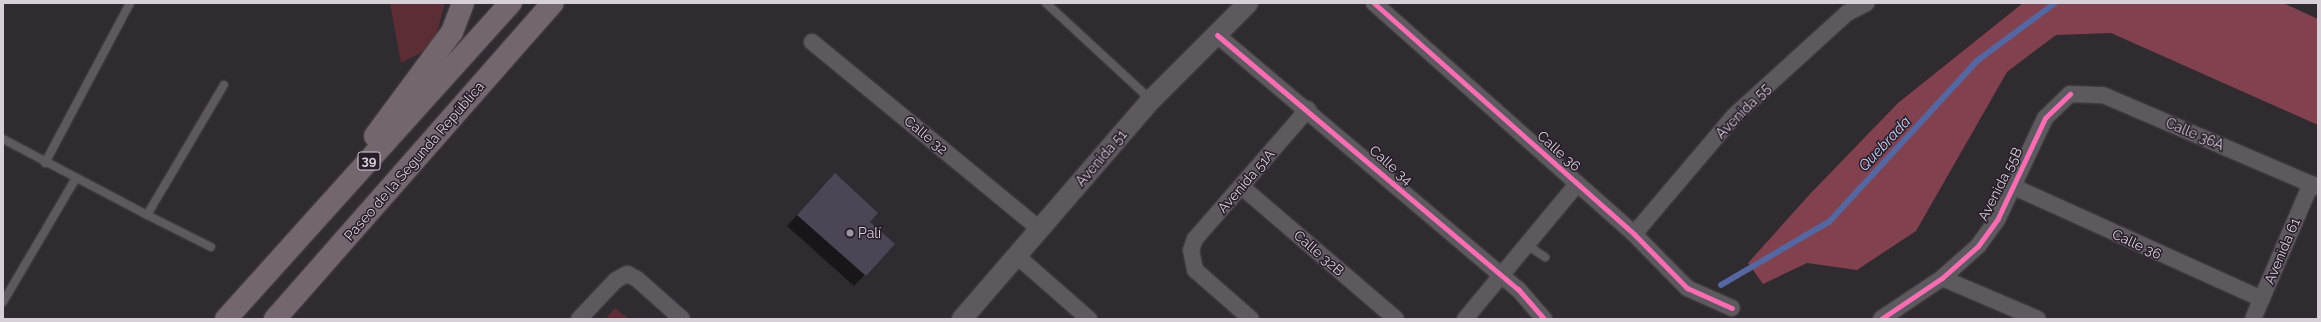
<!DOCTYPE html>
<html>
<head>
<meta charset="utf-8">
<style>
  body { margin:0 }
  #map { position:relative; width:2321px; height:322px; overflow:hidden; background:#302a31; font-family:Raleway,sans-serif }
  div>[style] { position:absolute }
  .green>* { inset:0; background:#5c2d35 }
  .forest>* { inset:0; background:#82414e }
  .shadow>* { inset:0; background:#0007 }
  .stream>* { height:5.5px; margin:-2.75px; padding:0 2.75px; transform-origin:2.75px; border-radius:2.75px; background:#5566a0 }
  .building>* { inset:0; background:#4c4555 }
  .roads { filter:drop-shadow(0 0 1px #4a454b) drop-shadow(0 0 1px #4a454b) }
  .service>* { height:8px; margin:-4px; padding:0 4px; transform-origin:4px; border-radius:4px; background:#5d595e }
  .minor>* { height:16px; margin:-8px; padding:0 8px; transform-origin:8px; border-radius:8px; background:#5d595e }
  .tertiary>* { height:20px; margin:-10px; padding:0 10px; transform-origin:10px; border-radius:10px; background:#5d595e }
  .trunk>* { height:22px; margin:-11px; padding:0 11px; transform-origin:11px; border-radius:11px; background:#73666f }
  .cycleway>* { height:5px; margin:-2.5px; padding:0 2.5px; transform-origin:2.5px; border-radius:2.5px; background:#f96db3 }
  .dots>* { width:11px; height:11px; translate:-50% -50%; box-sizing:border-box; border:2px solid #281d2a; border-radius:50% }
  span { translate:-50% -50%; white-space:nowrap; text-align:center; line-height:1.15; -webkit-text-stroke:3px #281d2a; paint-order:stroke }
  .shield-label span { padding:1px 3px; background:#281d2a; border:1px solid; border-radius:3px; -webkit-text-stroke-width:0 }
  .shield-label { font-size:13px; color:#d7d0d9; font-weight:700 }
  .street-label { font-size:14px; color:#d7d0d9 }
  .poi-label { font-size:14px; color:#d7d0d9 }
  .left { translate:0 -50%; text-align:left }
  .water-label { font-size:15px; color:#c2cff3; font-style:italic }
  .frame { position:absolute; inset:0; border:4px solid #d7d0d9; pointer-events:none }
</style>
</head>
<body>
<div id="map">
  <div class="green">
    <i style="clip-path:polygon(390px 3px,445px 3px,433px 46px,401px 63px)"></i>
    <i style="clip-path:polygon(615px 308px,629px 319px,605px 319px)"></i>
  </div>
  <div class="forest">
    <i style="clip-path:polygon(2023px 3px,2283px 3px,2318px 19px,2318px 125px,2111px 33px,2056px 35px,2007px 72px,1916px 231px,1857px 270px,1807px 263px,1763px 284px,1748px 263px,1810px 194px,1898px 103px)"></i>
  </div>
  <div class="shadow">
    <i style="clip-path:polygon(824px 185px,894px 244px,854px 286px,787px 226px)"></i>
  </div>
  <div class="stream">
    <i style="left:1721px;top:285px;width:125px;rotate:-30.3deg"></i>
    <i style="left:1829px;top:222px;width:219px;rotate:-47.4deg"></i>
    <i style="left:1977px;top:61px;width:97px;rotate:-36.6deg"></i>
  </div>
  <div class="building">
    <i style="clip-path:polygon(835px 173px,878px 213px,870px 222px,895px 244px,866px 276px,797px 215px)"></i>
  </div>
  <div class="roads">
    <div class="service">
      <i style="left:1046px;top:3px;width:143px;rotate:42.7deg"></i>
      <i style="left:3px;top:139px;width:163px;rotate:27.8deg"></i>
      <i style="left:45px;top:163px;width:181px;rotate:-62deg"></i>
      <i style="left:1527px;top:245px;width:22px;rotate:34deg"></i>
      <i style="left:211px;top:247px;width:72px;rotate:-153.4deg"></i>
      <i style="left:147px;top:215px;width:151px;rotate:-59.4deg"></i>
      <i style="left:3px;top:302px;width:142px;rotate:-59.5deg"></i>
    </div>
    <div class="minor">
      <i style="left:1374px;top:3px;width:348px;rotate:41.6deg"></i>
      <i style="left:1634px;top:234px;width:76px;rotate:45.5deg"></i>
      <i style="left:1687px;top:288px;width:49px;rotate:24deg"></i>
      <i style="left:1217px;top:35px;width:394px;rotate:40.2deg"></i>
      <i style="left:1518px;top:289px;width:40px;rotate:49deg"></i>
      <i style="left:812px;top:42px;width:295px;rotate:39.4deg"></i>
      <i style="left:1242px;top:187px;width:203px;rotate:40.6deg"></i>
      <i style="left:2014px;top:187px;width:272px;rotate:24.3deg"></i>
      <i style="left:1634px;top:234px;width:156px;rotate:-49.7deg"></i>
      <i style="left:1735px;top:115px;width:151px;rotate:-42.3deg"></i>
      <i style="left:1847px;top:13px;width:22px;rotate:-27deg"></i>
      <i style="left:1017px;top:256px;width:96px;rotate:41.2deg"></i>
      <i style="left:1942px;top:278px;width:104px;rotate:23.1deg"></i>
      <i style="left:579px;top:319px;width:54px;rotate:-46.5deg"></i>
      <i style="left:616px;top:280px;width:13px;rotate:-29deg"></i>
      <i style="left:627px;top:274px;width:11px;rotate:27deg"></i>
      <i style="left:637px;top:279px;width:60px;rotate:41.6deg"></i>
      <i style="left:1251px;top:319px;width:74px;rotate:-138.8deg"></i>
      <i style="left:1195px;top:270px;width:20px;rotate:-101deg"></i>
      <i style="left:1191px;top:250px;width:12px;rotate:-70deg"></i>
      <i style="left:1195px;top:239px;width:172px;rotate:-49deg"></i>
      <i style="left:1465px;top:319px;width:175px;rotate:-50.3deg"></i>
      <i style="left:1881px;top:319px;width:73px;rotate:-33.9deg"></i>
      <i style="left:1942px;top:278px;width:48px;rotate:-41.6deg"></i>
      <i style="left:1978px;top:246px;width:34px;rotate:-54deg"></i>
      <i style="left:1998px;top:218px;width:110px;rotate:-64.8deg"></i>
      <i style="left:2045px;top:118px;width:35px;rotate:-44deg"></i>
      <i style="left:2070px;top:94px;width:33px;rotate:2deg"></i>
      <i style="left:2103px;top:95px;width:234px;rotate:23.2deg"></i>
      <i style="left:2253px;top:319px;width:147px;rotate:-66.8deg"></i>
    </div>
    <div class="tertiary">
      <i style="left:962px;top:319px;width:289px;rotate:-49.2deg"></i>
      <i style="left:1151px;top:100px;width:137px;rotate:-45deg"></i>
    </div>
    <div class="trunk">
      <i style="left:375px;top:136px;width:129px;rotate:-53.5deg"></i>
      <i style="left:452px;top:32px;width:31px;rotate:-69deg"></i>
      <i style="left:226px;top:319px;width:426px;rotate:-48deg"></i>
      <i style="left:275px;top:319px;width:421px;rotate:-48.7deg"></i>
    </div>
  </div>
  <div class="cycleway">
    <i style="left:1374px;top:3px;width:348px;rotate:41.6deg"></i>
    <i style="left:1634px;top:234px;width:76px;rotate:45.5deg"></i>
    <i style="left:1687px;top:288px;width:49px;rotate:24deg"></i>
    <i style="left:1217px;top:35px;width:394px;rotate:40.2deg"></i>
    <i style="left:1518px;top:289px;width:40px;rotate:49deg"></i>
    <i style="left:1881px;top:319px;width:73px;rotate:-33.9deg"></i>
    <i style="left:1942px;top:278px;width:48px;rotate:-41.6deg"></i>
    <i style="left:1978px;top:246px;width:34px;rotate:-54deg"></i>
    <i style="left:1998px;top:218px;width:110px;rotate:-64.8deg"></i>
    <i style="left:2045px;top:118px;width:35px;rotate:-44deg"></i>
  </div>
  <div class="dots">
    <i style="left:850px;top:233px;background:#9d969e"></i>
  </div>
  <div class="shield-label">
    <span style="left:369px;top:161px">39</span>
  </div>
  <div class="street-label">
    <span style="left:1743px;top:111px;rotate:-45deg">Avenida 55</span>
    <span style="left:2195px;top:134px;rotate:23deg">Calle 36A</span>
    <span style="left:926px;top:135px;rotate:40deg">Calle 32</span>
    <span style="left:1559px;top:151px;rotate:42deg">Calle 36</span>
    <span style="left:1101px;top:158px;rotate:-49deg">Avenida 51</span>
    <span style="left:414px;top:161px;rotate:-49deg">Paseo de la Segunda República</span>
    <span style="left:1391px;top:165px;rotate:41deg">Calle 34</span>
    <span style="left:1246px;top:181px;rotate:-49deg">Avenida 51A</span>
    <span style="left:2000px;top:184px;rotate:-63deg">Avenida 55B</span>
    <span style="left:2137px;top:244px;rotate:25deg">Calle 36</span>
    <span style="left:2282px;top:251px;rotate:-67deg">Avenida 61</span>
    <span style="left:1319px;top:253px;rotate:41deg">Calle 32B</span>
  </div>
  <div class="poi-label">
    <span class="left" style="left:858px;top:233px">Palí</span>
  </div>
  <div class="water-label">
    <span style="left:1885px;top:144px;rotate:-47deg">Quebrada</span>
  </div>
  <div class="frame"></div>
</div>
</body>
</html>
